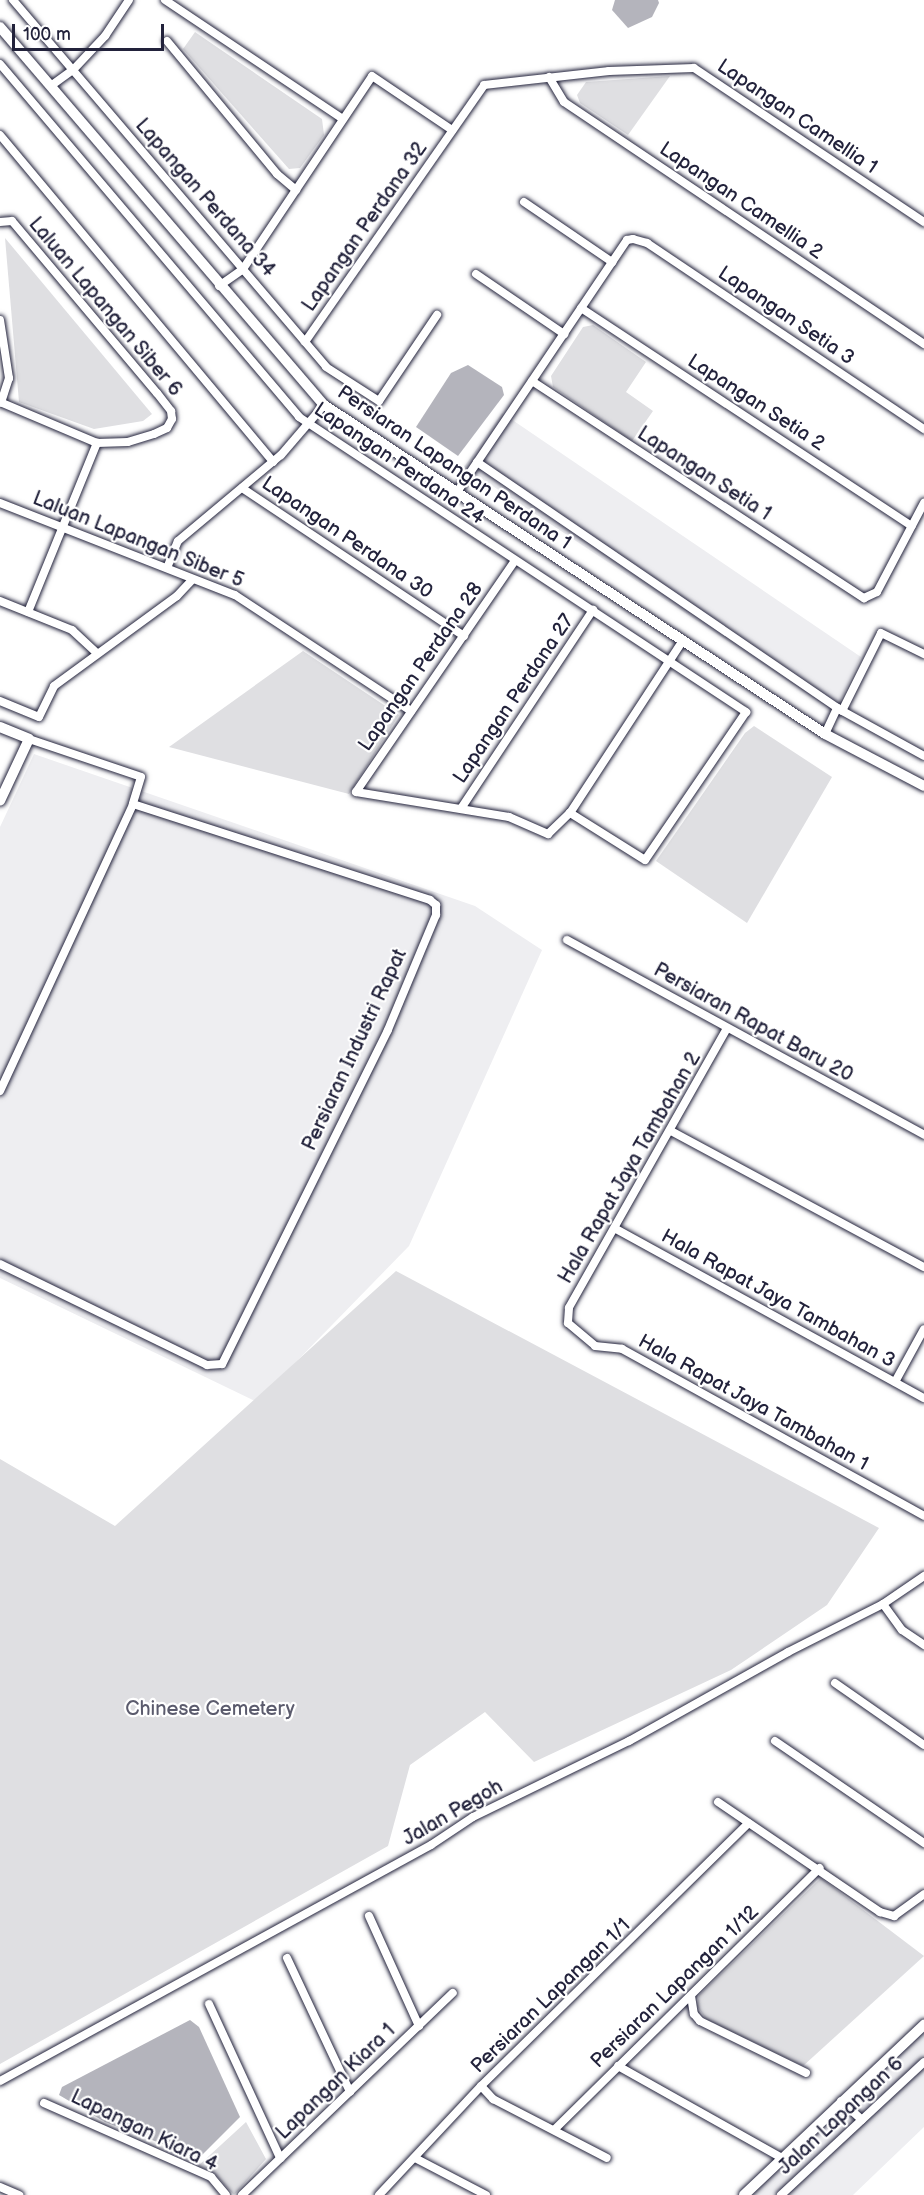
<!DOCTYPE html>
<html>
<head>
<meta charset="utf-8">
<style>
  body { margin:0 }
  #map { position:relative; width:924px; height:2195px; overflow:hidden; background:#fff; font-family:"Balsamiq Sans",sans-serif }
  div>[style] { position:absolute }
  .built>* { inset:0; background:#eeeef1 }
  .green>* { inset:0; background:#dfdfe2 }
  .water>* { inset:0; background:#b4b4bc }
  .roads { filter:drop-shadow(0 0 2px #22223b) drop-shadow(0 0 2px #22223b) }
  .minor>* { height:8px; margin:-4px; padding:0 4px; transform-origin:4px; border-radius:4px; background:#fff }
  .tertiary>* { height:10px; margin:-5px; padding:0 5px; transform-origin:5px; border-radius:5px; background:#fff }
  span { translate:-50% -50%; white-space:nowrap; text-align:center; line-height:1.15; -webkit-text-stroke:4.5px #fff; paint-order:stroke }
  .street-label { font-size:20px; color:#22223b }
  .park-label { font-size:20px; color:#5b5b6d }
  .scale { position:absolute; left:12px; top:24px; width:152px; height:27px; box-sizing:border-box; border:3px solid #22223b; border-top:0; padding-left:8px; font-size:18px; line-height:21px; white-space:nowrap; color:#22223b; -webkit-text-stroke:4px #fff; paint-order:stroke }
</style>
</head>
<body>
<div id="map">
  <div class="built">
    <i style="clip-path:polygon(502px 413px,861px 657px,835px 712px,464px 467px)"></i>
    <i style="clip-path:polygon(34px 754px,475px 906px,542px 950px,409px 1246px,257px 1402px,0 1278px,0 827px)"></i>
    <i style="clip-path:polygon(924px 2018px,924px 2127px,853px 2195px,746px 2195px)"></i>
  </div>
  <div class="green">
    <i style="clip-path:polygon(195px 32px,322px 119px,324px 135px,300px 168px,289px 169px,183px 49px)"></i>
    <i style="clip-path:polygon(670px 76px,628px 135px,580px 103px,577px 95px,586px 82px)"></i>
    <i style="clip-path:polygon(5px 238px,152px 414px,143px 421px,94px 429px,19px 402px)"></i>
    <i style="clip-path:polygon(593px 325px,646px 362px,626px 392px,653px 411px,632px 441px,553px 387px,551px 376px,583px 327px)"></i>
    <i style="clip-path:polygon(303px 651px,399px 715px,349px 794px,169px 747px)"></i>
    <i style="clip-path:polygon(754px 726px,832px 777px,747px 923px,656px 861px,745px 733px)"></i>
    <i style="clip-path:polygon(396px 1271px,879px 1528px,827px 1605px,731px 1670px,534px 1762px,485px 1712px,410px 1765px,388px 1846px,0 2064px,0 1459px,115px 1526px)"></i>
    <i style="clip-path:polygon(821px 1878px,924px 1956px,803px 2066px,706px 2019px,697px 2006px,699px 1995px)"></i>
    <i style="clip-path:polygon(246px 2122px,266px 2159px,234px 2195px,215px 2174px,198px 2166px)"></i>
  </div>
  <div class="water">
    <i style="clip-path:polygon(615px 0,658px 0,659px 3px,652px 17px,628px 28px,612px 10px)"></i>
    <i style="clip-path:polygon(468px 365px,502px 387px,504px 395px,458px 456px,416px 427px,451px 373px)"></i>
    <i style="clip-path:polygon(190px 2020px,199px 2027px,240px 2117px,199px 2158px,105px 2122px,59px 2095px,62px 2087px)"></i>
  </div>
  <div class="roads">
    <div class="minor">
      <i style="left:13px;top:0;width:482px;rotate:49.5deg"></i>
      <i style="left:326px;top:367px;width:63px;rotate:32.7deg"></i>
      <i style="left:379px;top:401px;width:104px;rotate:-56deg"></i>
      <i style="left:165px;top:0;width:214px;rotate:33.8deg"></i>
      <i style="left:167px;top:41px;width:173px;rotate:50.4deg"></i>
      <i style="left:277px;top:174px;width:25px;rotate:40deg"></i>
      <i style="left:0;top:64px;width:463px;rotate:49.7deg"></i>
      <i style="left:299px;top:417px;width:536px;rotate:33.42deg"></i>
      <i style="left:746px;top:712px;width:179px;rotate:124.3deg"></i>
      <i style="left:645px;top:860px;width:89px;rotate:-147.9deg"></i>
      <i style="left:549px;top:77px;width:29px;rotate:59deg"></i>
      <i style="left:564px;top:102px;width:434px;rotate:33.9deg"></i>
      <i style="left:52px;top:85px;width:26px;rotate:-36deg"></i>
      <i style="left:73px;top:70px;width:47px;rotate:-46.7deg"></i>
      <i style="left:105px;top:36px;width:43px;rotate:-56.3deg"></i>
      <i style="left:0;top:135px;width:426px;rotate:50.1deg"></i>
      <i style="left:524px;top:202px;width:107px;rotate:34.3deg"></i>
      <i style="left:0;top:222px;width:12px;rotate:-5deg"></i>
      <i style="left:12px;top:221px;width:225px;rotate:49.9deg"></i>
      <i style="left:157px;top:393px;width:23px;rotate:52deg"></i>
      <i style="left:171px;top:411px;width:8px;rotate:83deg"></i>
      <i style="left:172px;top:419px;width:10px;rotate:119deg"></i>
      <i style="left:167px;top:428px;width:14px;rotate:155deg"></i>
      <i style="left:154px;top:434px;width:27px;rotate:163deg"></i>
      <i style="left:128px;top:442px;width:31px;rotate:178deg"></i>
      <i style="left:97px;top:443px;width:105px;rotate:-157.1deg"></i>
      <i style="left:476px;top:274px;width:107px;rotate:34.3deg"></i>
      <i style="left:219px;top:286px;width:29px;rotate:-35deg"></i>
      <i style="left:243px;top:269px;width:232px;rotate:-56.2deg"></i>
      <i style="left:372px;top:76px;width:97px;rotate:34deg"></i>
      <i style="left:581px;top:308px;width:396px;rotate:33.4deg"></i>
      <i style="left:0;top:320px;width:59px;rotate:81.2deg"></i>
      <i style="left:9px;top:378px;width:26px;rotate:108deg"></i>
      <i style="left:305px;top:342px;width:313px;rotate:-55.1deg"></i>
      <i style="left:484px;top:85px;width:126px;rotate:-6.4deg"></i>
      <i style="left:609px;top:71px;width:85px;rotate:-2deg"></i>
      <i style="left:694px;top:68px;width:277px;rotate:33.8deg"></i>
      <i style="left:532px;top:381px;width:397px;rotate:33.2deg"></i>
      <i style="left:864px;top:598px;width:14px;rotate:-25deg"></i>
      <i style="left:877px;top:592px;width:101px;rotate:-62.2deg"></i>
      <i style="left:477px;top:462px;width:436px;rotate:34.3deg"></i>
      <i style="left:837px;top:708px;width:99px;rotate:28.9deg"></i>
      <i style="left:242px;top:488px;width:267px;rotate:33.7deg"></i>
      <i style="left:457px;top:492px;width:304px;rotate:-56deg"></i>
      <i style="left:627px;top:240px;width:6px;rotate:-9deg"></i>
      <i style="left:633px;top:239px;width:15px;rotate:16deg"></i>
      <i style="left:647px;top:243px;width:334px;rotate:33.9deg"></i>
      <i style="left:0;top:503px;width:252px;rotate:21.4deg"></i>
      <i style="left:235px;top:595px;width:211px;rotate:33.4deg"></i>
      <i style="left:514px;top:562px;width:279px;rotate:124.5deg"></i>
      <i style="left:356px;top:792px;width:155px;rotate:9.3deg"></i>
      <i style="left:509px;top:817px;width:43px;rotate:23.6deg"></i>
      <i style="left:548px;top:834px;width:30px;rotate:-44deg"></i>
      <i style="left:570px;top:813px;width:207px;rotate:-56.8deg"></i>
      <i style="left:167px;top:568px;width:29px;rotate:-68deg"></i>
      <i style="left:178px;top:541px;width:134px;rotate:-39.9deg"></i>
      <i style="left:281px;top:455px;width:66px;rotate:-49.3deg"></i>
      <i style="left:0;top:601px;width:78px;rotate:21.9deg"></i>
      <i style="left:72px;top:630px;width:34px;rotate:43deg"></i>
      <i style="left:28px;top:612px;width:183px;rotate:-67.8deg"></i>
      <i style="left:0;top:701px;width:42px;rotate:22.3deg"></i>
      <i style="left:39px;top:717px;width:34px;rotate:-64deg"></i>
      <i style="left:54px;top:686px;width:152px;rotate:-36.2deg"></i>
      <i style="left:177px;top:596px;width:22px;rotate:-47deg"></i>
      <i style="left:842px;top:711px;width:87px;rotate:-63.4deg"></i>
      <i style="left:881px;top:633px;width:48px;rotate:26deg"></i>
      <i style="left:825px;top:734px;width:29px;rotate:-65deg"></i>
      <i style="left:29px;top:739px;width:118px;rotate:18.7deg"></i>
      <i style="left:141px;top:777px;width:28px;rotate:107deg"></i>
      <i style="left:462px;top:807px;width:237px;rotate:-56.4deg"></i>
      <i style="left:567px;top:940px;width:407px;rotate:28.6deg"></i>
      <i style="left:726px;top:1030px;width:319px;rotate:119.5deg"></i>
      <i style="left:569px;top:1308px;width:15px;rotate:94deg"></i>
      <i style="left:568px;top:1323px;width:35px;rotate:40deg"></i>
      <i style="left:595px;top:1346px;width:27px;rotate:6deg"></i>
      <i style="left:622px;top:1349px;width:345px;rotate:28.9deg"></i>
      <i style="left:0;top:1091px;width:316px;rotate:-65.1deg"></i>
      <i style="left:133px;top:804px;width:312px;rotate:17.9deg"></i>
      <i style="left:430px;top:900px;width:8px;rotate:40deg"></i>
      <i style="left:436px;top:905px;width:10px;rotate:90deg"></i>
      <i style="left:436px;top:915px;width:125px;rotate:112.7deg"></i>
      <i style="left:388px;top:1030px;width:373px;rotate:116.4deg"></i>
      <i style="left:222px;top:1364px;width:15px;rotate:176deg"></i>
      <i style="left:207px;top:1365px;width:230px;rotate:-154deg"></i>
      <i style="left:671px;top:1131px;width:287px;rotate:28.3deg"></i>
      <i style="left:616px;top:1229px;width:351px;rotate:28.8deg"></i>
      <i style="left:895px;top:1382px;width:60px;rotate:-61.3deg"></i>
      <i style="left:883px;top:1604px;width:32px;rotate:54deg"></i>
      <i style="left:902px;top:1630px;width:27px;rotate:34deg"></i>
      <i style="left:835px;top:1683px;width:108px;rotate:34.9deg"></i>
      <i style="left:775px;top:1741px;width:181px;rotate:34.4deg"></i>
      <i style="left:718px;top:1802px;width:196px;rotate:34.2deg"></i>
      <i style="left:880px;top:1912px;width:15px;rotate:16deg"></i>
      <i style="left:894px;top:1916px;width:37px;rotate:-36deg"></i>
      <i style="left:369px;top:1916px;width:121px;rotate:65.6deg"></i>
      <i style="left:287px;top:1958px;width:148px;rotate:64.8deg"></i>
      <i style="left:691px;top:1996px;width:18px;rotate:81deg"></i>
      <i style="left:694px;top:2014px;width:9px;rotate:49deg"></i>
      <i style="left:700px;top:2021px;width:118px;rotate:26.1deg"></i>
      <i style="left:209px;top:2004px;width:170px;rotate:65.2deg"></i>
      <i style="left:618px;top:2066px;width:188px;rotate:29.3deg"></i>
      <i style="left:0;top:2081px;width:491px;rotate:-28.7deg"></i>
      <i style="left:431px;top:1845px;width:50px;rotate:-33.7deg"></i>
      <i style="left:473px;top:1817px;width:174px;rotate:-26deg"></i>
      <i style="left:629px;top:1741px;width:182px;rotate:-29.2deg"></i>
      <i style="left:788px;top:1652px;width:106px;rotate:-26.8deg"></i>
      <i style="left:883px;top:1604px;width:50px;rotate:-34.3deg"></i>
      <i style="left:481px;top:2086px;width:18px;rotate:47deg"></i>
      <i style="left:493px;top:2099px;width:128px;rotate:27.4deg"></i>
      <i style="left:841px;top:2101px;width:28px;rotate:42deg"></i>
      <i style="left:44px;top:2103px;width:183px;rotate:23.9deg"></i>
      <i style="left:211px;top:2177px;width:23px;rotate:50deg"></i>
      <i style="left:554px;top:2130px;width:373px;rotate:-44.6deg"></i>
      <i style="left:415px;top:2158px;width:80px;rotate:27.5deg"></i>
      <i style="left:0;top:2187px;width:21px;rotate:23deg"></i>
      <i style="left:242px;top:2195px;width:292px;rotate:-43.8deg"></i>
      <i style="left:379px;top:2195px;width:149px;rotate:-46.9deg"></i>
      <i style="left:481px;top:2086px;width:375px;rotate:-44.5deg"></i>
      <i style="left:781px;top:2195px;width:195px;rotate:-42.9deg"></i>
    </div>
    <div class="tertiary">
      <i style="left:0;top:27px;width:498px;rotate:49.4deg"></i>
      <i style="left:324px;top:405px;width:599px;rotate:33.29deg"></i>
      <i style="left:825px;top:734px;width:112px;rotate:27.7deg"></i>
      <i style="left:0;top:727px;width:31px;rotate:22deg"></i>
      <i style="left:29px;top:739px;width:68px;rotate:115.1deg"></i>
      <i style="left:744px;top:2195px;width:248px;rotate:-43.4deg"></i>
    </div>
  </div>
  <div class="street-label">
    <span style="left:797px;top:117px;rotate:34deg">Lapangan Camellia 1</span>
    <span style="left:205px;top:198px;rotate:49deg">Lapangan Perdana 34</span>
    <span style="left:741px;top:201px;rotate:34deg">Lapangan Camellia 2</span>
    <span style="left:365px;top:227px;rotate:-55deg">Lapangan Perdana 32</span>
    <span style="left:105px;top:307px;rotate:50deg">Laluan Lapangan Siber 6</span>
    <span style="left:786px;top:316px;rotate:34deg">Lapangan Setia 3</span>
    <span style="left:756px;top:403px;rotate:33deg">Lapangan Setia 2</span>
    <span style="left:399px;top:464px;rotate:34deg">Lapangan Perdana 24</span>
    <span style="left:454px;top:468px;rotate:34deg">Persiaran Lapangan Perdana 1</span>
    <span style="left:704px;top:474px;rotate:33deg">Lapangan Setia 1</span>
    <span style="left:347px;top:538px;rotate:34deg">Lapangan Perdana 30</span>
    <span style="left:138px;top:540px;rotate:22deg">Laluan Lapangan Siber 5</span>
    <span style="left:421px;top:667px;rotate:-55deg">Lapangan Perdana 28</span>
    <span style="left:514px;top:699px;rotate:-56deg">Lapangan Perdana 27</span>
    <span style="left:753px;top:1023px;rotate:29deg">Persiaran Rapat Baru 20</span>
    <span style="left:355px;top:1050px;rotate:-65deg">Persiaran Industri Rapat</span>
    <span style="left:630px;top:1168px;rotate:-60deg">Hala Rapat Jaya Tambahan 2</span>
    <span style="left:778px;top:1299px;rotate:29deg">Hala Rapat Jaya Tambahan 3</span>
    <span style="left:753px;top:1403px;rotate:29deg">Hala Rapat Jaya Tambahan 1</span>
    <span style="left:453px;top:1813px;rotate:-30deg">Jalan Pegoh</span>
    <span style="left:675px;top:1987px;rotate:-44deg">Persiaran Lapangan 1/12</span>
    <span style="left:551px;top:1996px;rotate:-44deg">Persiaran Lapangan 1/1</span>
    <span style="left:336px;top:2082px;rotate:-44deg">Lapangan Kiara 1</span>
    <span style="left:841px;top:2116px;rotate:-43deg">Jalan Lapangan 6</span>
    <span style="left:144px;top:2131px;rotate:26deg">Lapangan Kiara 4</span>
  </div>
  <div class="park-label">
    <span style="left:210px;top:1709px">Chinese Cemetery</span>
  </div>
  <div class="scale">100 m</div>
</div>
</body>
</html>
